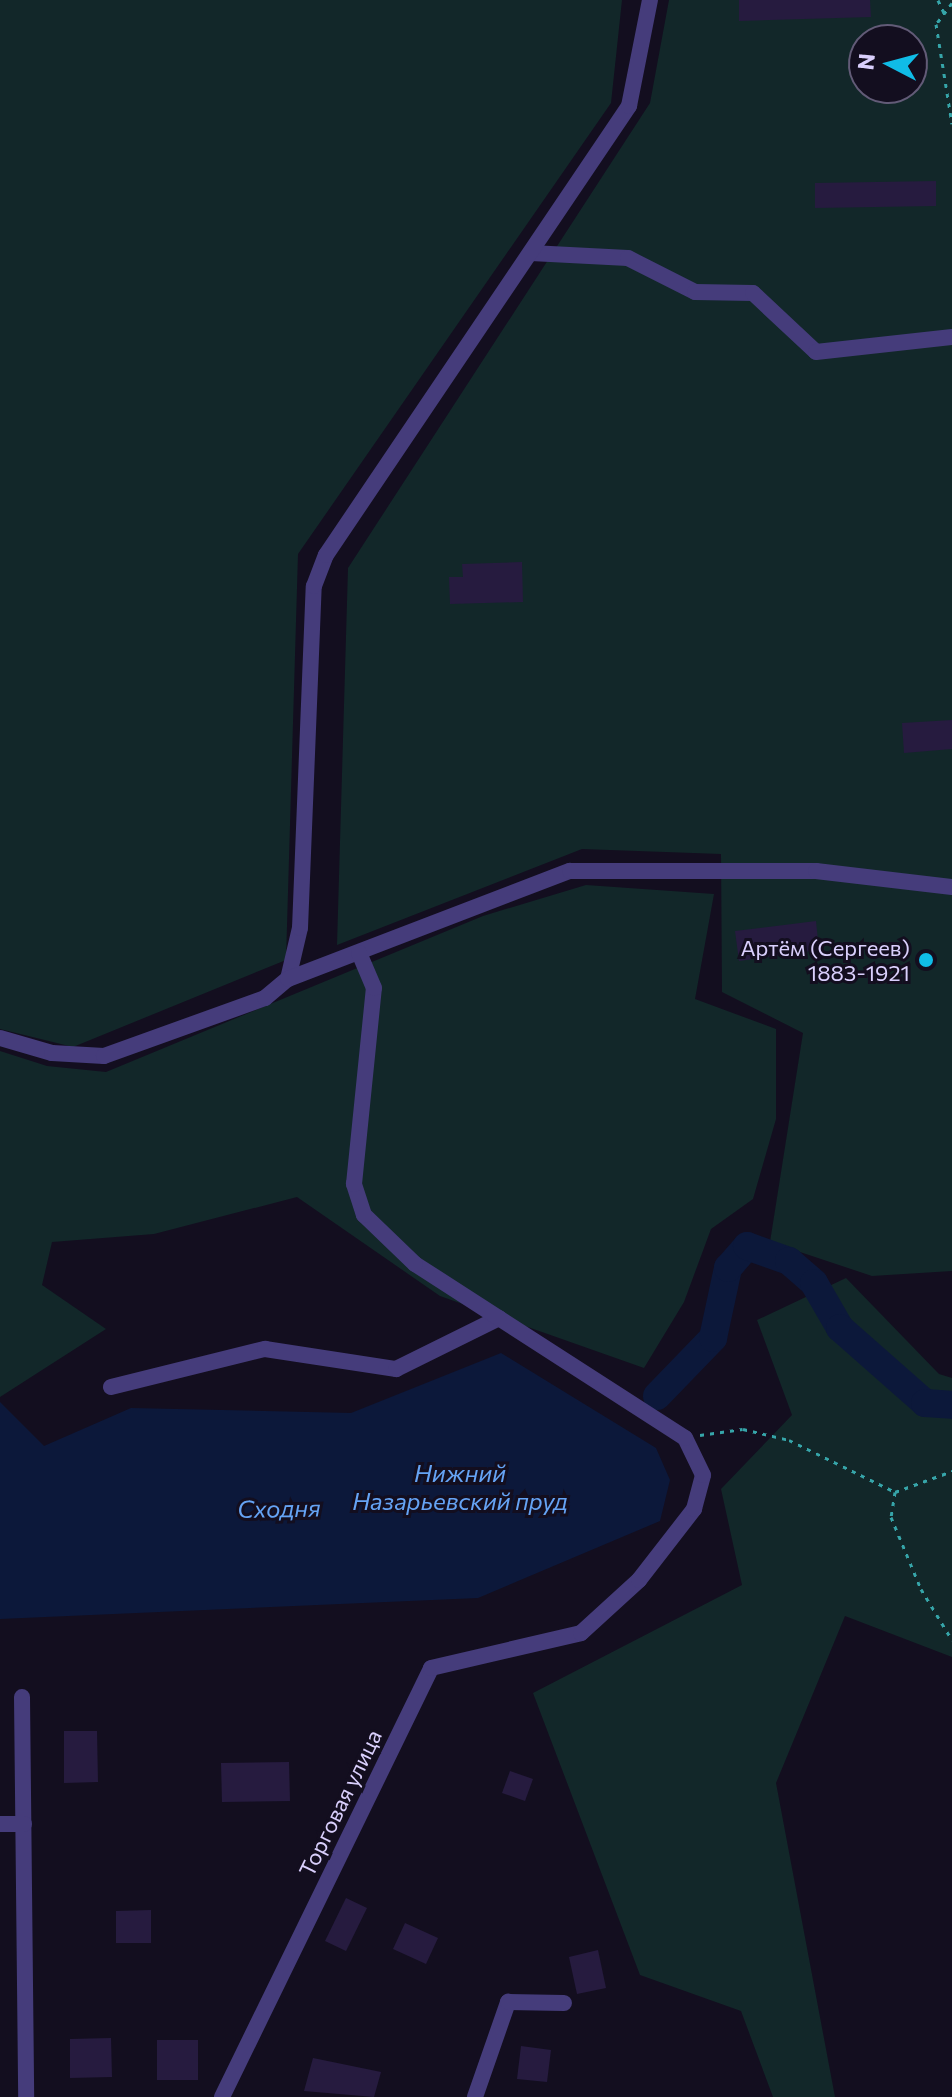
<!DOCTYPE html>
<html>
<head>
<meta charset="utf-8">
<style>
  body { margin:0 }
  #map { position:relative; width:952px; height:2097px; overflow:hidden; background:#130e1f; font-family:Commissioner,sans-serif }
  div>[style] { position:absolute }
  .green>* { inset:0; background:#122729 }
  .water>* { inset:0; background:#0c183a }
  .river>* { height:28px; margin:-14px; padding:0 14px; transform-origin:14px; border-radius:14px; background:#0c183a }
  .building>* { inset:0; background:#261b3f }
  .path>* { height:3px; margin-top:-1.5px; transform-origin:0; background:repeating-linear-gradient(90deg,#36a5a9 0 4px,transparent 0 10px) }
  .minor>* { height:16px; margin:-8px; padding:0 8px; transform-origin:8px; border-radius:8px; background:#453c7b }
  .dots>* { width:22px; height:22px; translate:-50% -50%; box-sizing:border-box; border:4px solid #130e1f; border-radius:50% }
  span { translate:-50% -50%; white-space:nowrap; text-align:center; line-height:1.15; -webkit-text-stroke:6px #130e1f; paint-order:stroke }
  .poi-label { font-size:22px; color:#d9cffc }
  .right { translate:-100% -50%; text-align:right }
  .street-label { font-size:22px; color:#d9cffc }
  .water-label { font-size:24px; color:#65a3f4; font-style:italic }
  .north { position:absolute; left:848px; top:24px; width:80px; height:80px; box-sizing:border-box; background:#130e1f; border:2px solid #625b77; border-radius:50%; rotate:276deg; font-size:22px; font-weight:700; line-height:32px; text-align:center; color:#d9cffc }
  .north::after { content:''; display:block; margin:auto; width:28px; height:36px; background:#10bce7; clip-path:polygon(50% 0,100% 100%,50% 72%,0 100%) }
</style>
</head>
<body>
<div id="map">
  <div class="green">
    <i style="clip-path:polygon(0 0,622px 0,611px 103px,298px 554px,286px 960px,73px 1047px,0 1029px)"></i>
    <i style="clip-path:polygon(evenodd,669px 0,952px 0,952px 1271px,872px 1276px,770px 1242px,803px 1033px,722px 992px,721px 854px,582px 849px,337px 945px,348px 568px,650px 103px,669px 0,864px 40px,912px 40px,912px 88px,864px 88px,864px 40px)"></i>
    <i style="clip-path:polygon(586px 885px,714px 894px,695px 999px,776px 1029px,776px 1119px,753px 1199px,711px 1229px,684px 1302px,644px 1368px,440px 1296px,297px 1197px,154px 1234px,52px 1242px,42px 1285px,106px 1329px,0 1397px,0 1051px,47px 1066px,106px 1072px,483px 916px)"></i>
    <i style="clip-path:polygon(846px 1278px,939px 1374px,952px 1378px,952px 1657px,845px 1616px,776px 1783px,835px 2097px,773px 2097px,741px 2011px,640px 1975px,533px 1693px,742px 1585px,721px 1489px,792px 1415px,757px 1320px)"></i>
  </div>
  <div class="water">
    <i style="clip-path:polygon(501px 1353px,656px 1448px,670px 1480px,660px 1521px,478px 1598px,0 1619px,0 1402px,44px 1446px,131px 1408px,351px 1413px)"></i>
  </div>
  <div class="river">
    <i style="left:657px;top:1396px;width:81px;rotate:-46deg"></i>
    <i style="left:713px;top:1338px;width:72px;rotate:-77.9deg"></i>
    <i style="left:728px;top:1268px;width:29px;rotate:-49deg"></i>
    <i style="left:747px;top:1246px;width:45px;rotate:19.7deg"></i>
    <i style="left:789px;top:1261px;width:33px;rotate:41deg"></i>
    <i style="left:814px;top:1283px;width:52px;rotate:60deg"></i>
    <i style="left:840px;top:1328px;width:113px;rotate:41.4deg"></i>
    <i style="left:925px;top:1403px;width:27px;rotate:4deg"></i>
  </div>
  <div class="building">
    <i style="clip-path:polygon(739px 0,870px 0,871px 17px,739px 21px)"></i>
    <i style="clip-path:polygon(936px 181px,936px 206px,815px 208px,815px 183px)"></i>
    <i style="clip-path:polygon(522px 562px,523px 602px,450px 604px,449px 577px,463px 577px,462px 564px)"></i>
    <i style="clip-path:polygon(952px 720px,952px 749px,904px 753px,902px 723px)"></i>
    <i style="clip-path:polygon(816px 921px,819px 950px,739px 961px,735px 931px)"></i>
    <i style="clip-path:polygon(64px 1731px,97px 1731px,98px 1782px,64px 1783px)"></i>
    <i style="clip-path:polygon(289px 1762px,290px 1801px,222px 1802px,221px 1763px)"></i>
    <i style="clip-path:polygon(510px 1771px,533px 1779px,525px 1801px,502px 1793px)"></i>
    <i style="clip-path:polygon(346px 1898px,367px 1908px,346px 1951px,325px 1941px)"></i>
    <i style="clip-path:polygon(151px 1910px,151px 1943px,116px 1943px,116px 1911px)"></i>
    <i style="clip-path:polygon(405px 1923px,438px 1938px,426px 1964px,393px 1949px)"></i>
    <i style="clip-path:polygon(598px 1950px,606px 1988px,577px 1994px,569px 1957px)"></i>
    <i style="clip-path:polygon(111px 2038px,112px 2077px,70px 2078px,70px 2039px)"></i>
    <i style="clip-path:polygon(157px 2040px,198px 2040px,198px 2080px,157px 2080px)"></i>
    <i style="clip-path:polygon(521px 2046px,551px 2050px,547px 2082px,517px 2079px)"></i>
    <i style="clip-path:polygon(313px 2058px,381px 2072px,374px 2097px,304px 2091px)"></i>
  </div>
  <div class="path">
    <i style="left:938px;top:0;width:14px;rotate:65deg"></i>
    <i style="left:952px;top:3px;width:26px;rotate:127deg"></i>
    <i style="left:936px;top:24px;width:101px;rotate:80.9deg"></i>
    <i style="left:700px;top:1435px;width:43px;rotate:-7.9deg"></i>
    <i style="left:743px;top:1429px;width:47px;rotate:13.4deg"></i>
    <i style="left:789px;top:1440px;width:118px;rotate:26.1deg"></i>
    <i style="left:895px;top:1492px;width:25px;rotate:99deg"></i>
    <i style="left:891px;top:1517px;width:78px;rotate:67.4deg"></i>
    <i style="left:921px;top:1589px;width:60px;rotate:58.7deg"></i>
    <i style="left:895px;top:1492px;width:61px;rotate:-20.2deg"></i>
  </div>
  <div class="minor">
    <i style="left:531px;top:253px;width:97px;rotate:3deg"></i>
    <i style="left:628px;top:258px;width:75px;rotate:26.9deg"></i>
    <i style="left:695px;top:292px;width:58px;rotate:1deg"></i>
    <i style="left:753px;top:293px;width:86px;rotate:43.1deg"></i>
    <i style="left:816px;top:352px;width:137px;rotate:-6.3deg"></i>
    <i style="left:288px;top:979px;width:52px;rotate:-76.8deg"></i>
    <i style="left:300px;top:928px;width:342px;rotate:-87.7deg"></i>
    <i style="left:314px;top:586px;width:33px;rotate:-69deg"></i>
    <i style="left:326px;top:555px;width:542px;rotate:-55.99deg"></i>
    <i style="left:629px;top:106px;width:108px;rotate:-78.8deg"></i>
    <i style="left:0;top:1038px;width:54px;rotate:16.1deg"></i>
    <i style="left:52px;top:1053px;width:52px;rotate:3.3deg"></i>
    <i style="left:104px;top:1056px;width:171px;rotate:-19.8deg"></i>
    <i style="left:265px;top:998px;width:30px;rotate:-40deg"></i>
    <i style="left:288px;top:979px;width:302px;rotate:-21deg"></i>
    <i style="left:570px;top:871px;width:246px"></i>
    <i style="left:816px;top:871px;width:137px;rotate:6.7deg"></i>
    <i style="left:111px;top:1387px;width:159px;rotate:-13.9deg"></i>
    <i style="left:265px;top:1349px;width:133px;rotate:8.7deg"></i>
    <i style="left:396px;top:1369px;width:115px;rotate:-26.3deg"></i>
    <i style="left:22px;top:1697px;width:400px;rotate:89.4deg"></i>
    <i style="left:0;top:1824px;width:24px"></i>
    <i style="left:222px;top:2097px;width:477px;rotate:-64deg"></i>
    <i style="left:431px;top:1668px;width:154px;rotate:-13.1deg"></i>
    <i style="left:581px;top:1633px;width:79px;rotate:-42.4deg"></i>
    <i style="left:639px;top:1580px;width:90px;rotate:-52.2deg"></i>
    <i style="left:694px;top:1509px;width:35px;rotate:-75deg"></i>
    <i style="left:703px;top:1475px;width:41px;rotate:-115.9deg"></i>
    <i style="left:685px;top:1438px;width:321px;rotate:-147.2deg"></i>
    <i style="left:415px;top:1264px;width:71px;rotate:-136.1deg"></i>
    <i style="left:364px;top:1215px;width:33px;rotate:-108deg"></i>
    <i style="left:354px;top:1184px;width:197px;rotate:-84.2deg"></i>
    <i style="left:374px;top:988px;width:38px;rotate:-113deg"></i>
    <i style="left:475px;top:2097px;width:101px;rotate:-70.8deg"></i>
    <i style="left:508px;top:2002px;width:56px;rotate:1deg"></i>
  </div>
  <div class="dots">
    <i style="left:926px;top:960px;background:#10bce7"></i>
  </div>
  <div class="poi-label">
    <span class="right" style="left:910px;top:960px">Артём (Сергеев)<br>1883-1921</span>
  </div>
  <div class="street-label">
    <span style="left:340px;top:1803px;rotate:-64deg">Торговая улица</span>
  </div>
  <div class="water-label">
    <span style="left:460px;top:1487px">Нижний<br>Назарьевский пруд</span>
    <span style="left:279px;top:1508px;rotate:-1deg">Сходня</span>
  </div>
  <div class="north">N</div>
</div>
</body>
</html>
